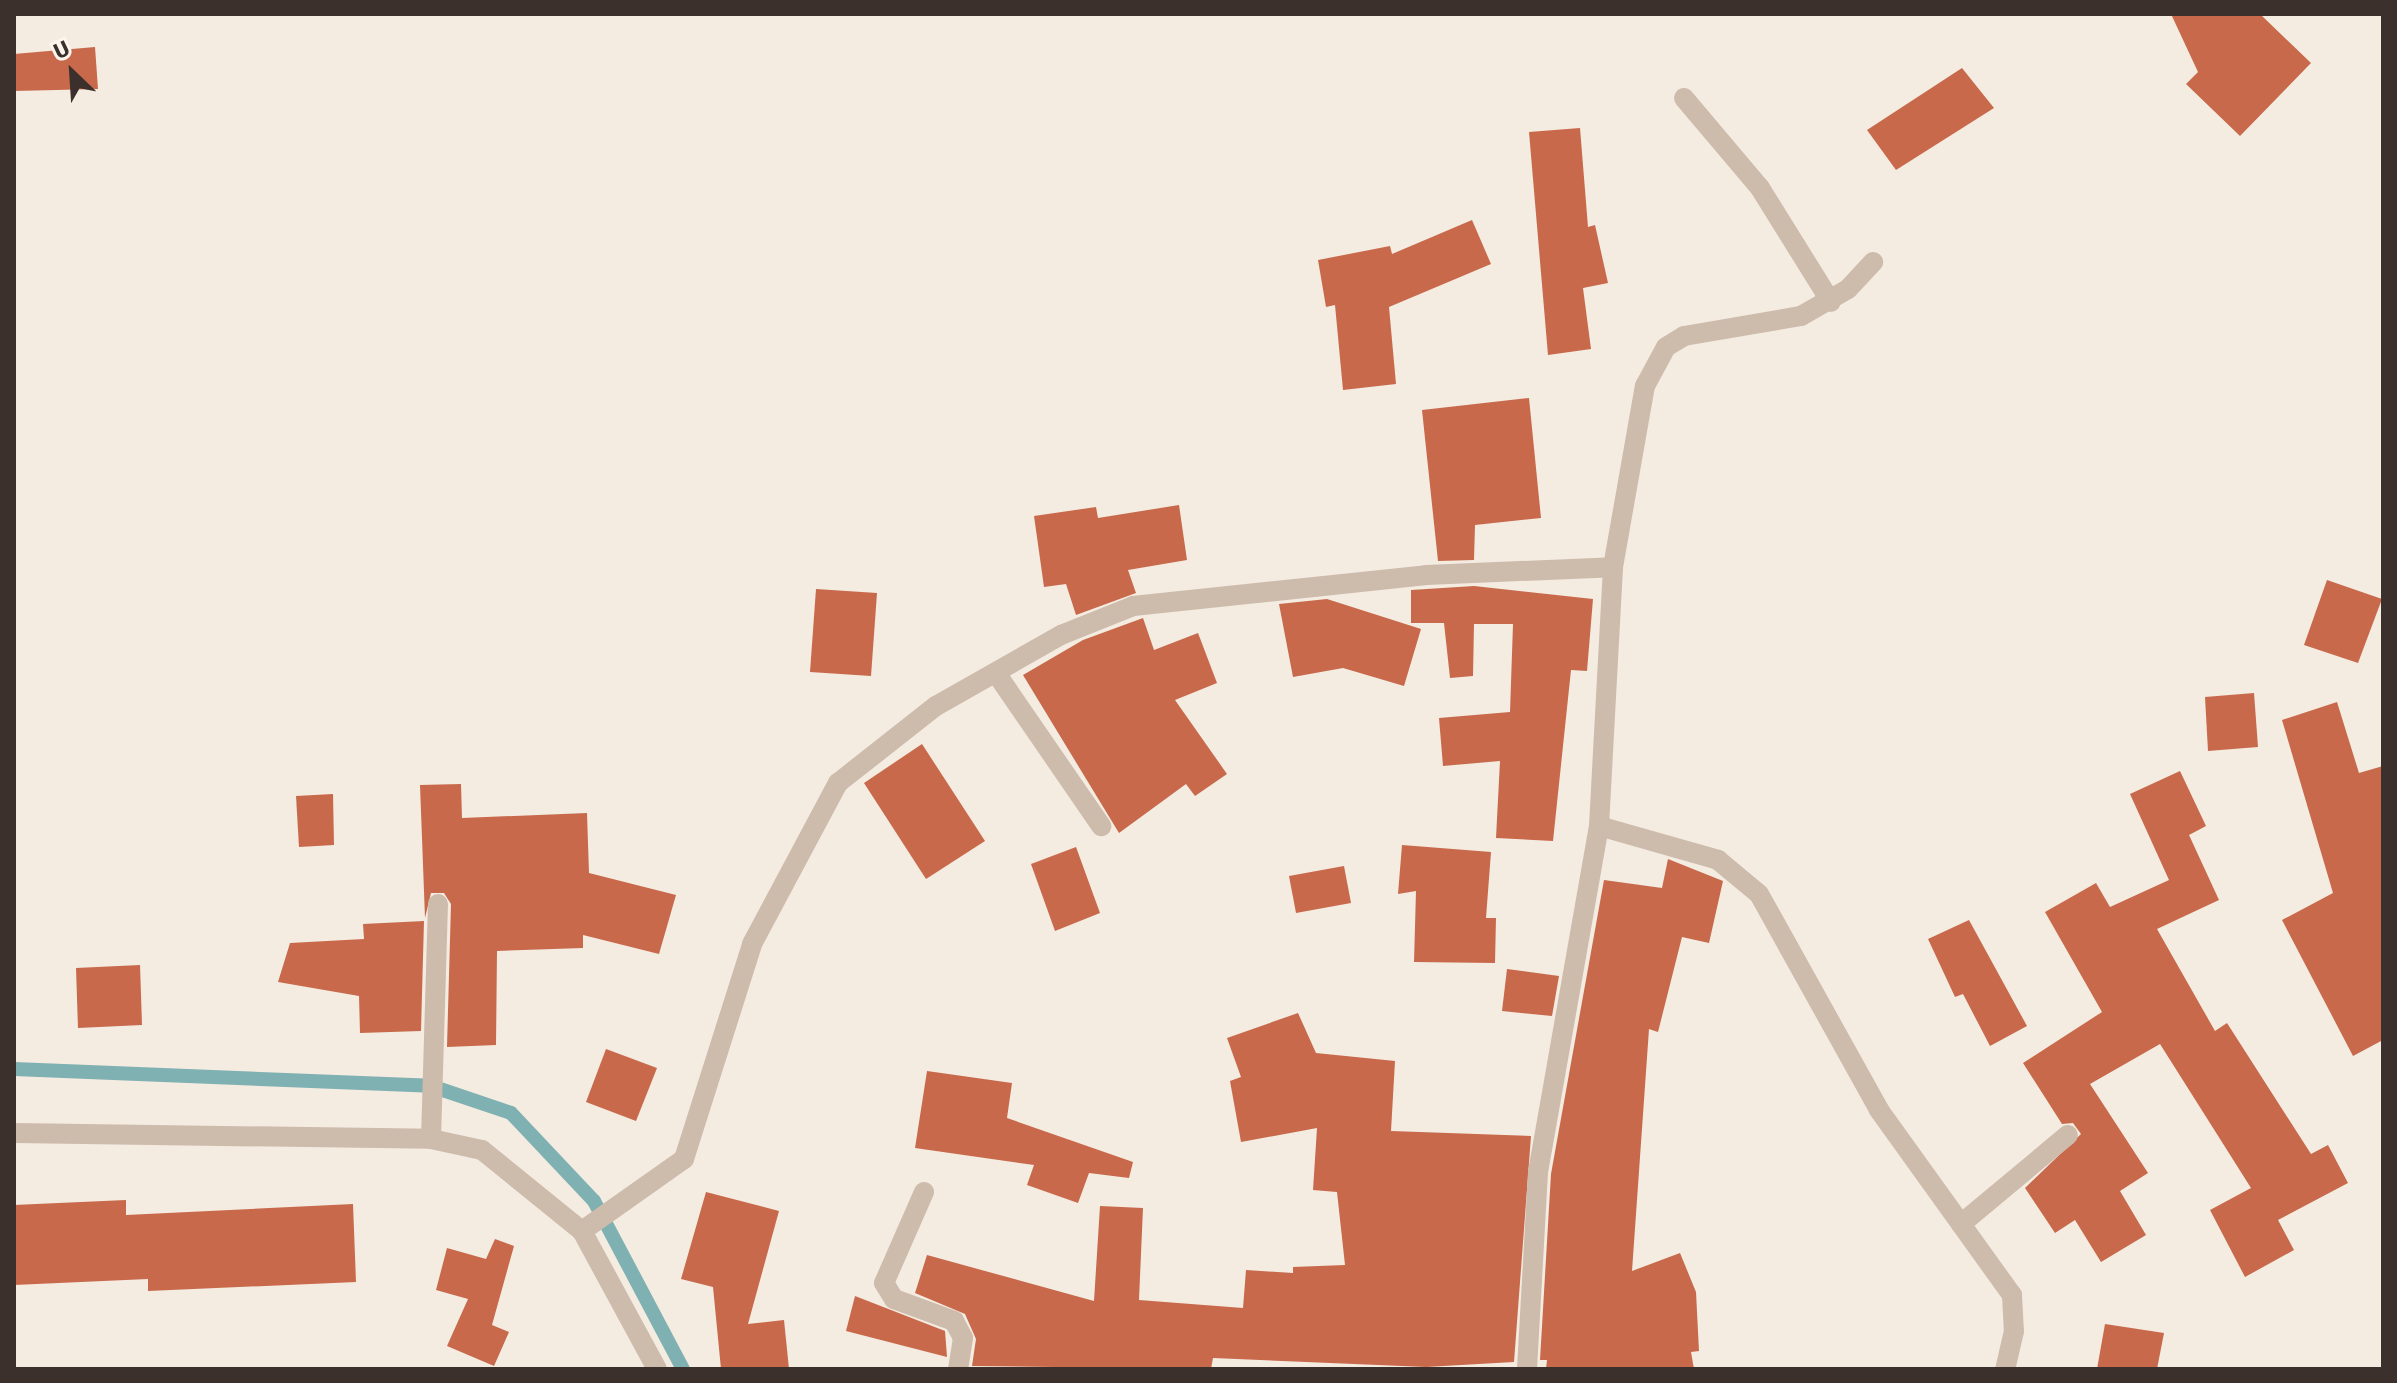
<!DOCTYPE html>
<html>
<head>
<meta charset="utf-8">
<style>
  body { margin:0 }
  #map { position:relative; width:2397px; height:1383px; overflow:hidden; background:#f4ebe1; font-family:"Fira Sans",sans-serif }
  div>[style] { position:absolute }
  .stream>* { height:14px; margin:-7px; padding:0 7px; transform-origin:7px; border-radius:7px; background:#7fb0b2 }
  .building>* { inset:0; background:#c8694b }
  .minor>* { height:20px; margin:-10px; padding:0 10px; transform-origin:10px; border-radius:10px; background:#cdbbac }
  span { translate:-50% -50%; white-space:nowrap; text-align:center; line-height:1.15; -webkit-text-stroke:7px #fbf5ee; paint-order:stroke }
  .frame { position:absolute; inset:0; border:16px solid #3b302b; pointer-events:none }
  .north { position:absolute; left:32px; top:32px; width:80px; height:80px; -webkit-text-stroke:6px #fbf5ee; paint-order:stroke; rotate:335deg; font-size:22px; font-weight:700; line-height:32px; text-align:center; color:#3b302b }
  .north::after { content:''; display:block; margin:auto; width:28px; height:36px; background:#3b302b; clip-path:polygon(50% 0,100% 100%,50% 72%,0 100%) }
</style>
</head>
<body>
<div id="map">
  <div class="stream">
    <i style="left:14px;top:1069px;width:417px;rotate:2.3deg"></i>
    <i style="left:431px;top:1086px;width:84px;rotate:18.6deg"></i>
    <i style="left:511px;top:1113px;width:121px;rotate:46.7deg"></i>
    <i style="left:594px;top:1201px;width:190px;rotate:62.1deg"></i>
  </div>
  <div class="building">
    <i style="clip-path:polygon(2171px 14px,2260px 14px,2311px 63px,2240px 136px,2186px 84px,2198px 72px)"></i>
    <i style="clip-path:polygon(95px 47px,98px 89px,14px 91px,14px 54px)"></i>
    <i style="clip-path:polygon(1962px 68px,1994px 108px,1896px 170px,1867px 130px)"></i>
    <i style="clip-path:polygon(1580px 128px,1588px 227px,1595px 225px,1608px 283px,1583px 288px,1591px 349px,1548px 355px,1529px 132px)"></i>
    <i style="clip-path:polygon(1472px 220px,1491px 264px,1389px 307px,1396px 384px,1343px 390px,1335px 305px,1326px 307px,1318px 260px,1390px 246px,1392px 254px)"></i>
    <i style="clip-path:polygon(1529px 398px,1541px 518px,1475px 525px,1474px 560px,1438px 561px,1422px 410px)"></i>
    <i style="clip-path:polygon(1179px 505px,1187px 560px,1128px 570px,1136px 593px,1076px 615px,1066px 584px,1044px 587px,1034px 516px,1096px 507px,1098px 518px)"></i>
    <i style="clip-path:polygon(2327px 580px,2382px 599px,2358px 663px,2304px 645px)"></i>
    <i style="clip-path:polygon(1474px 586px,1593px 599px,1587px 671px,1571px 670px,1553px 841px,1496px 838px,1500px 761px,1443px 766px,1439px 718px,1510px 712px,1513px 624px,1474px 624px,1473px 676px,1450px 678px,1444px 623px,1411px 623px,1411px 590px)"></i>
    <i style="clip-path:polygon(816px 589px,877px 593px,871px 676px,810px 672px)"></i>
    <i style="clip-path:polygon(1327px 599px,1421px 629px,1404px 686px,1343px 668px,1293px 677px,1279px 604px)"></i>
    <i style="clip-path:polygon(1143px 618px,1154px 650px,1198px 633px,1217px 683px,1175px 700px,1227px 774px,1195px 796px,1186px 784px,1119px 833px,1023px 675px,1083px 640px)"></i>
    <i style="clip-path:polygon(2254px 693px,2258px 747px,2208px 751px,2205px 697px)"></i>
    <i style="clip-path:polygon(2337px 702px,2359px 773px,2383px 766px,2383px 1040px,2353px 1056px,2282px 920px,2333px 893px,2282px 720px)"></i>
    <i style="clip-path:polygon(922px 744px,985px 841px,926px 879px,864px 783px)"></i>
    <i style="clip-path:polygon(2180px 771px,2206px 826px,2189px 835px,2219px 900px,2157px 929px,2215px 1031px,2227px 1023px,2311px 1154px,2328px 1145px,2348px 1183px,2278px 1220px,2294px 1250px,2245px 1277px,2210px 1210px,2251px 1188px,2160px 1044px,2090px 1084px,2148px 1173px,2120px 1191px,2146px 1235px,2101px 1262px,2075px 1220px,2055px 1233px,2025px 1188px,2081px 1134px,2073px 1123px,2062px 1124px,2023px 1063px,2102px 1012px,2045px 912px,2096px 883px,2110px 907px,2169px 880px,2130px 794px)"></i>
    <i style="clip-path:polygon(461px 784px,462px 818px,587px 813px,589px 873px,676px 895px,659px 954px,583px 935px,583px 948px,497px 951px,496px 1045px,447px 1047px,451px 904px,444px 893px,431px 893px,425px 918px,420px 785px)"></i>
    <i style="clip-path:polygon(333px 794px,334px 845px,299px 847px,296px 796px)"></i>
    <i style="clip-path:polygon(1402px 845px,1491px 852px,1486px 918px,1496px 918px,1495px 963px,1414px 962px,1416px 891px,1398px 894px)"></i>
    <i style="clip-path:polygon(1076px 847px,1100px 913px,1055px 931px,1031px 864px)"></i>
    <i style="clip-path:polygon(1668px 859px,1723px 881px,1709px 943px,1682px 937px,1658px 1032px,1649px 1029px,1632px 1271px,1680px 1253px,1696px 1292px,1699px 1351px,1691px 1352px,1694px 1369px,1546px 1369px,1547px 1360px,1540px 1360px,1551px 1174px,1604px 880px,1662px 888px)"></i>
    <i style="clip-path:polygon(1344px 866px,1351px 903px,1296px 913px,1289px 876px)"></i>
    <i style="clip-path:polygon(1969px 920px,2027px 1026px,1990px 1046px,1963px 994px,1955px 997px,1928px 939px)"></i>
    <i style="clip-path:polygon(424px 921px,421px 1031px,360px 1033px,359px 996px,278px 982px,290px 943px,364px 939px,363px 924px)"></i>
    <i style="clip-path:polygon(140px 965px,142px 1025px,78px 1028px,76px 968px)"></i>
    <i style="clip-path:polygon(1507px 969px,1559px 976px,1552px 1016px,1502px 1011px)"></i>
    <i style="clip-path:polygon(1298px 1013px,1316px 1053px,1395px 1061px,1391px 1131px,1531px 1136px,1514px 1362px,1426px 1367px,1213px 1358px,1211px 1369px,972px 1366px,976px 1339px,965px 1314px,915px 1293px,927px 1255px,1094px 1301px,1100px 1206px,1143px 1208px,1139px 1300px,1243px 1308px,1246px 1270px,1293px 1273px,1293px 1267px,1345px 1265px,1337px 1192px,1313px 1190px,1317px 1128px,1241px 1142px,1230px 1081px,1241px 1077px,1227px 1038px)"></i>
    <i style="clip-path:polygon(606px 1049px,657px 1068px,636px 1121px,586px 1102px)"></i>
    <i style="clip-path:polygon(927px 1071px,1012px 1083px,1007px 1118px,1133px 1162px,1129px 1178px,1089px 1173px,1078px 1203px,1027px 1185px,1034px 1165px,915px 1148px)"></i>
    <i style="clip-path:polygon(706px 1192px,779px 1211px,748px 1324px,784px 1320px,789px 1369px,721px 1369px,713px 1287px,681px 1279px)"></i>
    <i style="clip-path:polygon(126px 1200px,126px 1215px,353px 1204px,356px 1282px,148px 1291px,148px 1279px,14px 1285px,14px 1205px)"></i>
    <i style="clip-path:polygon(495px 1239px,514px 1246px,492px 1325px,509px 1332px,494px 1366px,447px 1346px,468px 1299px,436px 1290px,447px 1248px,486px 1259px)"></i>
    <i style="clip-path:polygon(855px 1296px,945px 1331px,947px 1357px,846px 1331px)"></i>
    <i style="clip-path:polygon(2105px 1324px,2164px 1333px,2157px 1369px,2097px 1369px)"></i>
  </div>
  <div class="minor">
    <i style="left:1684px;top:98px;width:118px;rotate:49.8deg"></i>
    <i style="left:1760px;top:188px;width:134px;rotate:58.1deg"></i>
    <i style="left:996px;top:673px;width:186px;rotate:55.5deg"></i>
    <i style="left:1599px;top:826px;width:124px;rotate:15.9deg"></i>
    <i style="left:1718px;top:860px;width:53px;rotate:39.7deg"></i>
    <i style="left:1759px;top:894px;width:247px;rotate:60.9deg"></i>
    <i style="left:1879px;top:1110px;width:228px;rotate:54.3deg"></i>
    <i style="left:2012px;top:1295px;width:36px;rotate:87deg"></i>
    <i style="left:2014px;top:1331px;width:39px;rotate:103deg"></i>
    <i style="left:14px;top:1133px;width:417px;rotate:0.8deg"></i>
    <i style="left:431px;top:1139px;width:52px;rotate:12.2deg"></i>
    <i style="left:482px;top:1150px;width:129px;rotate:39deg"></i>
    <i style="left:582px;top:1231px;width:157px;rotate:61.5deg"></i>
    <i style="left:431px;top:1139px;width:235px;rotate:-88.3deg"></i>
    <i style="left:924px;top:1192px;width:99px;rotate:113.7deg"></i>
    <i style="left:884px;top:1283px;width:19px;rotate:58deg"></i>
    <i style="left:894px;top:1299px;width:64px;rotate:20.1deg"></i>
    <i style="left:954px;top:1321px;width:19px;rotate:62deg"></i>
    <i style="left:963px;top:1338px;width:31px;rotate:99deg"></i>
    <i style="left:1961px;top:1224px;width:139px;rotate:-39.8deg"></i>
    <i style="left:582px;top:1231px;width:125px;rotate:-35.2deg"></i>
    <i style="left:684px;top:1159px;width:225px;rotate:-72.4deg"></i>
    <i style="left:752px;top:944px;width:183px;rotate:-61.9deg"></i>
    <i style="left:838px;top:783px;width:125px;rotate:-38.2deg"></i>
    <i style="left:936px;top:706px;width:144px;rotate:-29.6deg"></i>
    <i style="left:1061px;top:635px;width:78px;rotate:-21.9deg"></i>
    <i style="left:1133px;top:606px;width:295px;rotate:-6deg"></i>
    <i style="left:1426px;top:575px;width:187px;rotate:-2.4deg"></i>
    <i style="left:1527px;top:1369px;width:197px;rotate:-86.8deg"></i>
    <i style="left:1538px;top:1172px;width:351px;rotate:-80deg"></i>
    <i style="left:1599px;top:826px;width:259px;rotate:-86.9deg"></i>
    <i style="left:1613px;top:567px;width:184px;rotate:-80deg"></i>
    <i style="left:1645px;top:386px;width:44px;rotate:-61.7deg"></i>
    <i style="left:1666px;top:347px;width:21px;rotate:-31deg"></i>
    <i style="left:1684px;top:336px;width:119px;rotate:-9.7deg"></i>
    <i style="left:1801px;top:316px;width:54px;rotate:-29.9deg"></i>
    <i style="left:1848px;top:289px;width:37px;rotate:-47deg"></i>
  </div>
  <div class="frame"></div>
  <div class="north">U</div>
</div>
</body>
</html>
